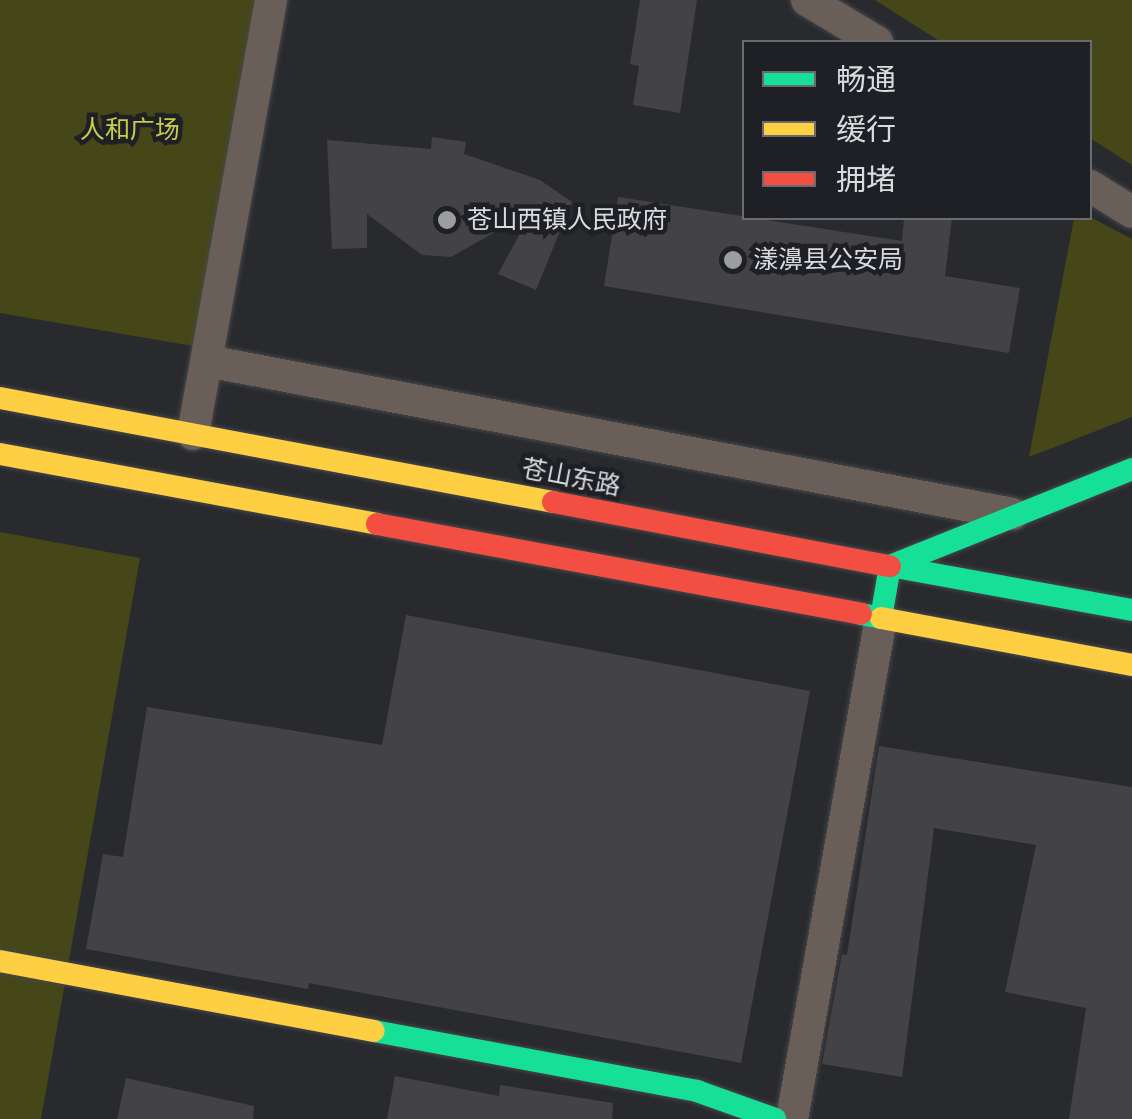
<!DOCTYPE html>
<html>
<head>
<meta charset="utf-8">
<style>
  body { margin:0 }
  #map { position:relative; width:1132px; height:1119px; overflow:hidden; background:#292a2e; font-family:Poppins,"Noto Sans SC",sans-serif }
  div>[style] { position:absolute }
  .green>* { inset:0; background:#454718 }
  .building>* { inset:0; background:#434345 }
  .roads { filter:drop-shadow(0 0 2px #464749) drop-shadow(0 0 2px #464749) }
  .street>* { height:32px; margin:-16px; padding:0 16px; transform-origin:16px; border-radius:16px; background:#6a5e59 }
  .fast>* { height:22px; margin:-11px; padding:0 11px; transform-origin:11px; border-radius:11px; background:#16e098 }
  .slow>* { height:22px; margin:-11px; padding:0 11px; transform-origin:11px; border-radius:11px; background:#ffcf43 }
  .jam>* { height:22px; margin:-11px; padding:0 11px; transform-origin:11px; border-radius:11px; background:#f24e42 }
  .dots>* { width:28px; height:28px; translate:-50% -50%; box-sizing:border-box; border:5px solid #1e2025; border-radius:50% }
  span { translate:-50% -50%; white-space:nowrap; text-align:center; line-height:1.15; -webkit-text-stroke:9px #1e2025; paint-order:stroke }
  .park-label { font-size:25px; color:#c7cd45 }
  .poi-label { font-size:25px; color:#dadbdf }
  .left { translate:0 -50%; text-align:left }
  .street-label { font-size:25px; color:#dadbdf }
  .legend { position:absolute; left:742px; top:40px; width:350px; height:180px; box-sizing:border-box; background:#1e2025; border:2px solid #696b6f; margin:0; padding:12px 18px; list-style:none; font-size:30px; color:#dadbdf }
  .legend li { display:flex; align-items:center; gap:20px; height:50px }
  .legend b { width:50px; border:2px solid #696b6f }
</style>
</head>
<body>
<div id="map">
  <div class="green">
    <i style="clip-path:polygon(0 0,285px 0,222px 351px,0 313px)"></i>
    <i style="clip-path:polygon(875px 0,1132px 0,1132px 165px,1090px 138px,1090px 42px,941px 42px)"></i>
    <i style="clip-path:polygon(1090px 217px,1132px 239px,1132px 417px,1029px 457px,1074px 218px)"></i>
    <i style="clip-path:polygon(0 532px,140px 558px,41px 1119px,0 1119px)"></i>
  </div>
  <div class="building">
    <i style="clip-path:polygon(640px 0,697px 0,680px 113px,633px 105px,639px 66px,630px 64px)"></i>
    <i style="clip-path:polygon(432px 137px,466px 142px,464px 154px,540px 180px,572px 202px,536px 290px,498px 274px,532px 211px,451px 257px,422px 255px,367px 214px,367px 248px,332px 249px,327px 140px,431px 149px)"></i>
    <i style="clip-path:polygon(618px 197px,902px 241px,904px 218px,952px 218px,945px 276px,1020px 288px,1009px 353px,604px 286px)"></i>
    <i style="clip-path:polygon(406px 615px,810px 691px,741px 1063px,309px 983px,308px 989px,86px 949px,103px 854px,123px 857px,147px 707px,382px 745px)"></i>
    <i style="clip-path:polygon(879px 746px,1132px 787px,1132px 1119px,1069px 1119px,1086px 1008px,1005px 992px,1036px 845px,934px 828px,902px 1077px,822px 1064px,842px 954px,847px 955px)"></i>
    <i style="clip-path:polygon(395px 1076px,499px 1096px,500px 1085px,613px 1103px,612px 1119px,387px 1119px)"></i>
    <i style="clip-path:polygon(126px 1078px,254px 1106px,253px 1119px,117px 1119px)"></i>
  </div>
  <div class="roads">
    <div class="street">
      <i style="left:807px;top:0;width:82px;rotate:31deg"></i>
      <i style="left:1090px;top:186px;width:49px;rotate:31.8deg"></i>
      <i style="left:207px;top:361px;width:820px;rotate:10.75deg"></i>
      <i style="left:193px;top:434px;width:441px;rotate:-79.8deg"></i>
      <i style="left:792px;top:1119px;width:509px;rotate:-79.93deg"></i>
    </div>
    <div class="fast">
      <i style="left:890px;top:566px;width:246px;rotate:10.3deg"></i>
      <i style="left:861px;top:614px;width:20px;rotate:11deg"></i>
      <i style="left:881px;top:618px;width:53px;rotate:-80.2deg"></i>
      <i style="left:890px;top:566px;width:261px;rotate:-21.8deg"></i>
      <i style="left:374px;top:1031px;width:329px;rotate:10.5deg"></i>
      <i style="left:697px;top:1091px;width:83px;rotate:19.7deg"></i>
    </div>
    <div class="slow">
      <i style="left:0;top:398px;width:563px;rotate:10.65deg"></i>
      <i style="left:0;top:454px;width:383px;rotate:10.5deg"></i>
      <i style="left:881px;top:618px;width:255px;rotate:10.6deg"></i>
      <i style="left:0;top:961px;width:380px;rotate:10.6deg"></i>
    </div>
    <div class="jam">
      <i style="left:553px;top:502px;width:343px;rotate:10.8deg"></i>
      <i style="left:377px;top:524px;width:492px;rotate:10.5deg"></i>
    </div>
  </div>
  <div class="dots">
    <i style="left:447px;top:220px;background:#9c9da1"></i>
    <i style="left:733px;top:260px;background:#9c9da1"></i>
  </div>
  <div class="park-label">
    <span style="left:130px;top:130px">人和广场</span>
  </div>
  <div class="poi-label">
    <span class="left" style="left:467px;top:220px">苍山西镇人民政府</span>
    <span class="left" style="left:753px;top:260px">漾濞县公安局</span>
  </div>
  <div class="street-label">
    <span style="left:571px;top:478px;rotate:11deg">苍山东路</span>
  </div>
  <ul class="legend">
  <li><b style="height:12px;background:#16e098"></b>畅通</li>
  <li><b style="height:12px;background:#ffcf43"></b>缓行</li>
  <li><b style="height:12px;background:#f24e42"></b>拥堵</li>
  </ul>
</div>
</body>
</html>
